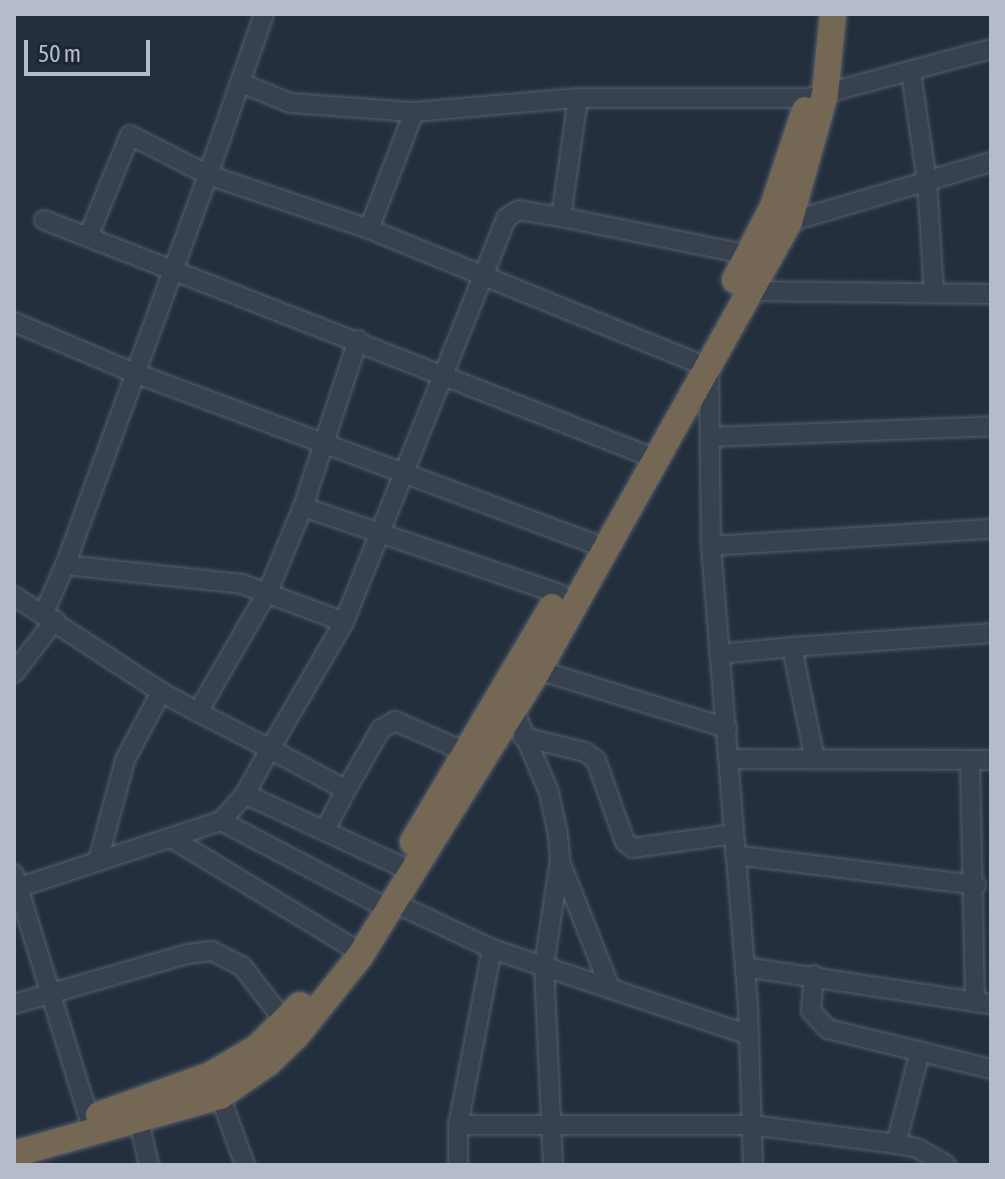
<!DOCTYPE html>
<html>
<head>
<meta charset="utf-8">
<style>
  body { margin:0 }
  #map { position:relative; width:1005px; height:1179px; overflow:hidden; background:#242f3e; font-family:"Asap Condensed",sans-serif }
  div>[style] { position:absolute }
  .roads { filter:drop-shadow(0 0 2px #565f6c) drop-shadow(0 0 2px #565f6c) }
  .minor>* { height:18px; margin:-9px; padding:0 9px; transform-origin:9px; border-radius:9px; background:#38414e }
  .highway>* { height:26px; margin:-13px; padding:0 13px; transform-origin:13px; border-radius:13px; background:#746855 }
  span { translate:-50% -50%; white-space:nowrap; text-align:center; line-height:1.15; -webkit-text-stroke:6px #1d2633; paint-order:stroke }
  .frame { position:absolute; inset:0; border:16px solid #b4bcc9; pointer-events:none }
  .scale { position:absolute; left:24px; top:40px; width:126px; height:36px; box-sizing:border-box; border:4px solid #b4bcc9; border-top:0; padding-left:10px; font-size:24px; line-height:28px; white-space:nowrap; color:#b4bcc9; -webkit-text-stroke:6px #1d2633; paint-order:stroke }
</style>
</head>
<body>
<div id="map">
  <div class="roads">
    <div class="minor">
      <i style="left:264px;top:14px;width:170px;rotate:109.2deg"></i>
      <i style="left:208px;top:175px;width:170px;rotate:18.5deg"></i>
      <i style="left:369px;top:229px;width:349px;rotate:22.2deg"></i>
      <i style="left:911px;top:73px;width:109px;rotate:81.6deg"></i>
      <i style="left:927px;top:181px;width:67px;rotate:-16.5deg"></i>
      <i style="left:241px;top:83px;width:53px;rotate:22.2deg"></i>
      <i style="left:290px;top:103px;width:124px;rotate:4.2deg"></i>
      <i style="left:578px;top:98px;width:120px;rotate:98.1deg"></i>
      <i style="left:561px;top:217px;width:193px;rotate:11.4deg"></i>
      <i style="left:44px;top:220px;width:641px;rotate:21.32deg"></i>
      <i style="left:789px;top:222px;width:144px;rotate:-16.5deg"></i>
      <i style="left:927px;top:181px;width:112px;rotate:86.4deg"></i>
      <i style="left:369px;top:229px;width:125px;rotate:-69deg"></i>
      <i style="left:414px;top:112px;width:165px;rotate:-4.9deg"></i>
      <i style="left:578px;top:98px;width:230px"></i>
      <i style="left:808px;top:98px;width:189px;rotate:-15deg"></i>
      <i style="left:88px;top:237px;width:110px;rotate:-67.6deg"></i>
      <i style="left:130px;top:135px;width:88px;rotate:27.1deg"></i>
      <i style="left:208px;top:175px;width:415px;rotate:110.1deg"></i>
      <i style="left:65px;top:565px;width:178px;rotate:6.1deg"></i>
      <i style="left:242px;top:584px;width:109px;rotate:20.4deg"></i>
      <i style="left:344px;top:622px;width:435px;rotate:-68.1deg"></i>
      <i style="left:506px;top:218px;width:15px;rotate:-32deg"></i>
      <i style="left:519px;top:210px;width:43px;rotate:9.5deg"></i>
      <i style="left:750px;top:291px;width:241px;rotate:0.7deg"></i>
      <i style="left:14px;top:322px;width:128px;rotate:23deg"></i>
      <i style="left:132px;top:372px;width:489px;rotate:20.4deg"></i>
      <i style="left:709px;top:367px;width:179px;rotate:89.4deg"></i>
      <i style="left:711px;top:546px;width:462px;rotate:85.4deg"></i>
      <i style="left:748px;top:1007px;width:158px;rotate:88.2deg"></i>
      <i style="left:711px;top:437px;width:280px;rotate:-2.2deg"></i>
      <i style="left:303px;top:507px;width:271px;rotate:18.7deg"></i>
      <i style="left:711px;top:546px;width:281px;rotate:-3.5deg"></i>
      <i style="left:14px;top:596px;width:176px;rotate:33.1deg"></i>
      <i style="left:44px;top:613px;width:52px;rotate:-66.4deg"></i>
      <i style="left:344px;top:622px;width:147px;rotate:120.2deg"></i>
      <i style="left:270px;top:749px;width:81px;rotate:-152.8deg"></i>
      <i style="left:198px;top:712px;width:140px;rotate:-60deg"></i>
      <i style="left:268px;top:591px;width:91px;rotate:-67.4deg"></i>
      <i style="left:303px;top:507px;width:176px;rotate:-71.8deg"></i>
      <i style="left:792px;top:647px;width:199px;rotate:-4deg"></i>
      <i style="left:719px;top:654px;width:73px;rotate:-5.5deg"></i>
      <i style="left:792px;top:647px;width:115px;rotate:78.5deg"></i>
      <i style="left:538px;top:670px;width:198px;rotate:17.1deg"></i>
      <i style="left:14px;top:673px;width:67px;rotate:-52.3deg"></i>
      <i style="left:514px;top:710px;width:89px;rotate:66.9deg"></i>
      <i style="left:549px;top:792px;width:44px;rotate:78.2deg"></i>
      <i style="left:558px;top:835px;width:24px;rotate:85deg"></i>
      <i style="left:560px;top:859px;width:108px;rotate:98.5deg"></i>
      <i style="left:544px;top:966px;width:199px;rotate:87.4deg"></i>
      <i style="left:523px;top:737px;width:64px;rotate:13.6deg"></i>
      <i style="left:585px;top:752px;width:14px;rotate:36deg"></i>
      <i style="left:596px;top:760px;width:87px;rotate:70.5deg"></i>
      <i style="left:625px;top:842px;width:10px;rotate:37deg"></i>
      <i style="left:633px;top:848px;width:102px;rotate:-7.9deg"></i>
      <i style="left:729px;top:759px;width:262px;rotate:0.2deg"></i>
      <i style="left:970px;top:762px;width:240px;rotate:88.8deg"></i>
      <i style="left:245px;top:794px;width:51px;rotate:-60.9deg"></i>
      <i style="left:270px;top:749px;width:86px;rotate:28.3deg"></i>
      <i style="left:346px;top:790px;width:70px;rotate:-60.2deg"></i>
      <i style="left:381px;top:729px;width:16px;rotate:-30deg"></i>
      <i style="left:395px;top:721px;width:77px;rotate:23.6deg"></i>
      <i style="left:221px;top:821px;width:178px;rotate:27.7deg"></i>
      <i style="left:326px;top:828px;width:43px;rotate:-62.2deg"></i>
      <i style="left:173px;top:839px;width:207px;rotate:31.2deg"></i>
      <i style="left:735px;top:855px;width:243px;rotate:7.1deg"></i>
      <i style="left:98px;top:861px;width:105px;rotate:-75deg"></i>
      <i style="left:125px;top:760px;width:77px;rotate:-62.1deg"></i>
      <i style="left:161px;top:692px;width:42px;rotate:28.4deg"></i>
      <i style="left:561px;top:864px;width:133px;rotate:68.4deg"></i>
      <i style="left:14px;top:874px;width:255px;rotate:72.9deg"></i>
      <i style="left:14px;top:889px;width:218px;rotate:-18.2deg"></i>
      <i style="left:221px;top:821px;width:36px;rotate:-48deg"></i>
      <i style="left:245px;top:794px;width:171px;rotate:24.9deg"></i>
      <i style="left:397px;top:904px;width:105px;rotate:25.3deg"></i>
      <i style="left:492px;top:949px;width:271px;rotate:18.5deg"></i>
      <i style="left:492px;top:949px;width:179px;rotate:100.9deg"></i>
      <i style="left:458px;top:1125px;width:294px"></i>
      <i style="left:752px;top:1125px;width:145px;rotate:7.5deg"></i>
      <i style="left:896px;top:1144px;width:96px;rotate:-75.5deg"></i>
      <i style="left:745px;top:967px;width:249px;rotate:8.6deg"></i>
      <i style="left:814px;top:975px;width:36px;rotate:95deg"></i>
      <i style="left:811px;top:1011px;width:25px;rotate:47deg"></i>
      <i style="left:828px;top:1029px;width:168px;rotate:13.8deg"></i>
      <i style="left:14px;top:1004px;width:180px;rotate:-16.1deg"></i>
      <i style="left:187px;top:954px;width:25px;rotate:-7deg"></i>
      <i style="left:212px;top:951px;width:34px;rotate:27deg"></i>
      <i style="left:242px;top:966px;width:71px;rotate:52.5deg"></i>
      <i style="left:220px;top:1096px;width:73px;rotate:70.1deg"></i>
      <i style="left:139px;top:1121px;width:45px;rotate:77.2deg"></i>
      <i style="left:458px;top:1125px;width:40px;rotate:90deg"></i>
      <i style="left:896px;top:1144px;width:21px;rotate:11deg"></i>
      <i style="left:917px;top:1148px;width:34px;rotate:30deg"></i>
    </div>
    <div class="highway">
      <i style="left:735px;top:280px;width:82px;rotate:-62.5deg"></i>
      <i style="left:773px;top:207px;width:102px;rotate:-71.7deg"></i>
      <i style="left:413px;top:842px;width:273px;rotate:-59.4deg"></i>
      <i style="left:99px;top:1115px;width:119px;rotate:-19.7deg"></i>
      <i style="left:211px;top:1075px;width:55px;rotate:-30.8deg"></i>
      <i style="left:258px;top:1047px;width:59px;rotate:-45deg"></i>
      <i style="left:14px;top:1154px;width:214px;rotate:-15.7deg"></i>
      <i style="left:220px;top:1096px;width:58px;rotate:-34.5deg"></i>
      <i style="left:268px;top:1063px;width:39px;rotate:-44deg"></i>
      <i style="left:296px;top:1036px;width:102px;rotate:-51.3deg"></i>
      <i style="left:360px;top:956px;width:337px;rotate:-58.1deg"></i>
      <i style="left:538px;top:670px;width:514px;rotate:-60.74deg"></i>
      <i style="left:789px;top:222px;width:133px;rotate:-74.3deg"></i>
      <i style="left:825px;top:94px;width:80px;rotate:-84.3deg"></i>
    </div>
  </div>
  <div class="frame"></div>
  <div class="scale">50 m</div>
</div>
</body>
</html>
